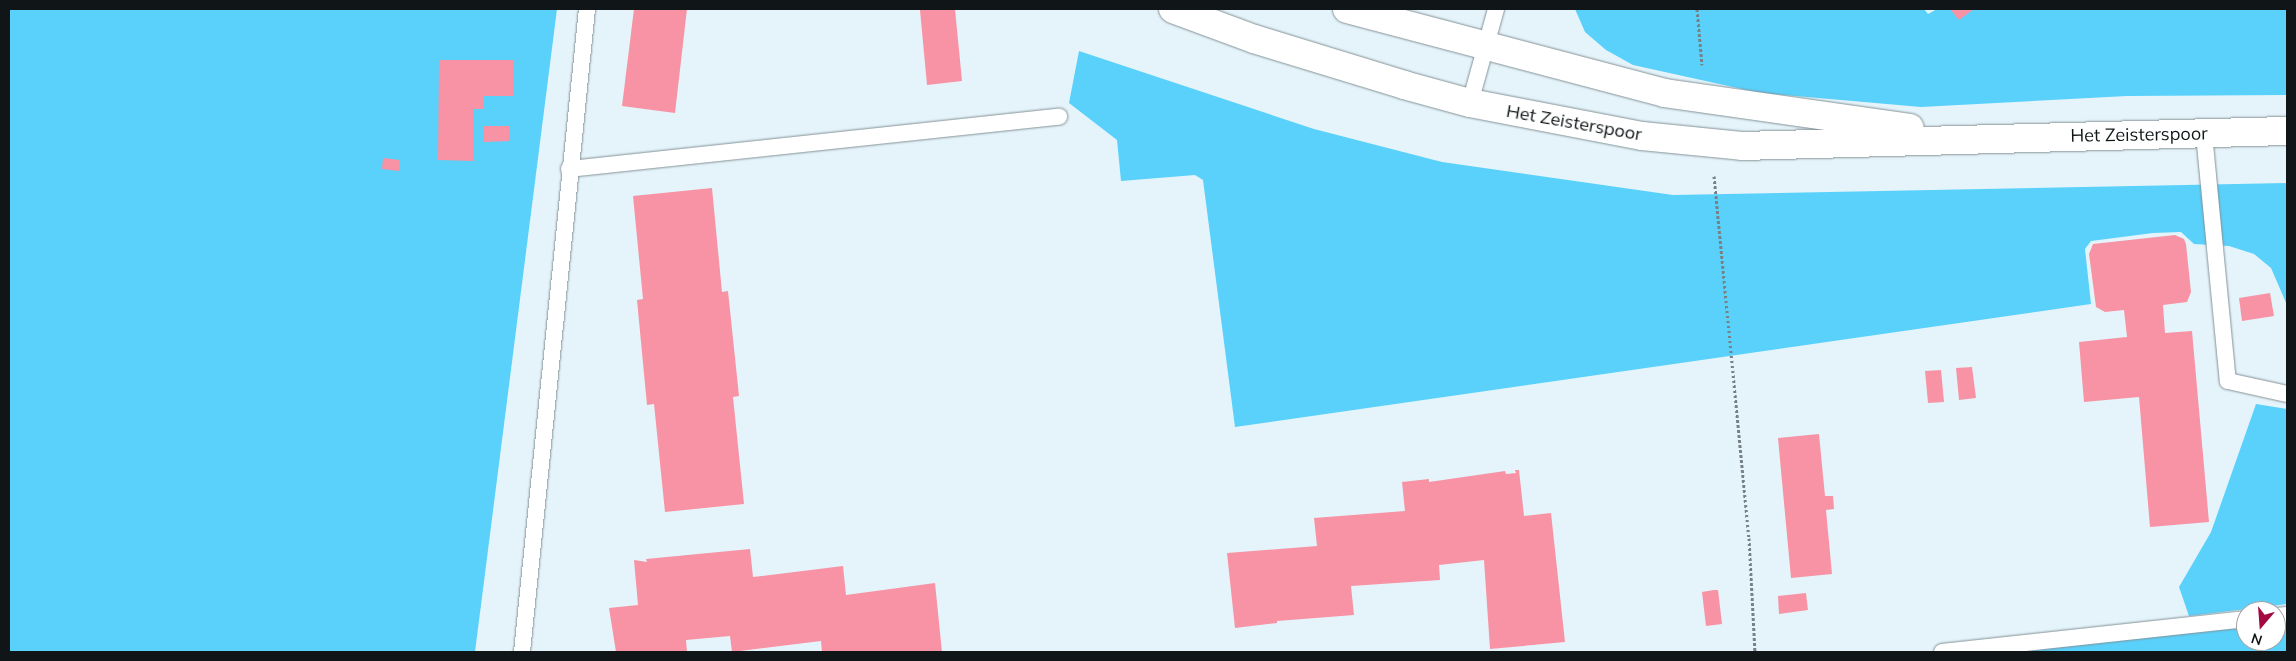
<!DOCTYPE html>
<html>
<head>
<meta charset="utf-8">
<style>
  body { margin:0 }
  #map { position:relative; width:2296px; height:661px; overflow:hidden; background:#e5f4fa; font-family:Mulish,sans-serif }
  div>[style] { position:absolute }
  .green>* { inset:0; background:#59d1fb }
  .building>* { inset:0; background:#f793a4 }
  .path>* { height:3px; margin-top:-1.5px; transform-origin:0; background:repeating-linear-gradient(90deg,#778185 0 2.5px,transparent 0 5px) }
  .roads { filter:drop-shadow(0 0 1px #849297) drop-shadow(0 0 1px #849297) }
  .service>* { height:16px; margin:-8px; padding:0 8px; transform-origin:8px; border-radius:8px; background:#fff }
  .tertiary>* { height:28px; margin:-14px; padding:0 14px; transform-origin:14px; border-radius:14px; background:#fff }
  span { translate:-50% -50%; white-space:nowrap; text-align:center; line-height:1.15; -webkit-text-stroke:4px #fff; paint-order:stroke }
  .street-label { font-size:18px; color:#101618 }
  .frame { position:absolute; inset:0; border:10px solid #101618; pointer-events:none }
  .north { position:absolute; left:2236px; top:601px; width:50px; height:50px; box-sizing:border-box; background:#fff; border:1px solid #9fa2a3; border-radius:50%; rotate:198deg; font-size:14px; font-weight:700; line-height:20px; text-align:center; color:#101618 }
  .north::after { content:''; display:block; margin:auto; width:18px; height:22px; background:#a30842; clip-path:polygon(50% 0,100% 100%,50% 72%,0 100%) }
</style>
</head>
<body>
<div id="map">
  <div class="green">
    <i style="clip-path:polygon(9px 9px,557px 9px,475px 652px,9px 652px)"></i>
    <i style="clip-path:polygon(1575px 9px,1924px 9px,1928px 14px,1937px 9px,2287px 9px,2287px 95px,2127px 96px,1921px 107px,1760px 93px,1633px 65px,1606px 50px,1585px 32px)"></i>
    <i style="clip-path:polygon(1079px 51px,1314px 129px,1442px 162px,1673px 195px,2287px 183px,2287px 305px,2271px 268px,2254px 254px,2229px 246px,2194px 244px,2181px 232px,2153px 233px,2091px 241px,2085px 249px,2091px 304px,1235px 427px,1203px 180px,1195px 175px,1121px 181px,1117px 140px,1069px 103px)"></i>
    <i style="clip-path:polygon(2256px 404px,2287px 409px,2287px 604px,2189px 616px,2179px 587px,2211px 532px)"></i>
    <i style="clip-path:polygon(2287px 622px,2287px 652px,1956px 652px,2246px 626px,2246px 641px,2276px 641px,2276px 623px)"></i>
  </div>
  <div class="building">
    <i style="clip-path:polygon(634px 9px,687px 9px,675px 113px,622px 106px)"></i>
    <i style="clip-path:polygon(936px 9px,955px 9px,962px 81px,927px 85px,920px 10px)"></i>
    <i style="clip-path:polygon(1950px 9px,1974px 9px,1959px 20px)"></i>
    <i style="clip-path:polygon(439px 60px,513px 60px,513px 96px,484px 96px,484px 109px,473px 109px,473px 161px,438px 160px)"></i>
    <i style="clip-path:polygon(483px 126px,509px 126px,510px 141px,484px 142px)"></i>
    <i style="clip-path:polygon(383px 158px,400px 160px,399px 171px,382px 169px)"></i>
    <i style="clip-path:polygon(712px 188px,722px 292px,728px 291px,739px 396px,733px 397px,744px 504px,665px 512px,654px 404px,647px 405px,637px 300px,643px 299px,633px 196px)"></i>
    <i style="clip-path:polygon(2175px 235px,2184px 239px,2186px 244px,2191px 292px,2187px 302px,2163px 305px,2165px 333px,2192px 331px,2209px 522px,2150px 527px,2139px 397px,2084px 402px,2079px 342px,2127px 337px,2124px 310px,2105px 312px,2096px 307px,2089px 254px,2093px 244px)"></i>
    <i style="clip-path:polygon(2270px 293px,2274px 316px,2242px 321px,2239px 298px)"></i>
    <i style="clip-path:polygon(1972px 367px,1976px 398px,1959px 400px,1956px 368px)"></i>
    <i style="clip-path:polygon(1941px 370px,1944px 402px,1928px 403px,1925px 371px)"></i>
    <i style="clip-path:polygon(1819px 434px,1825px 496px,1833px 496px,1834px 509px,1826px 510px,1832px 574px,1791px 578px,1778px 438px)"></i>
    <i style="clip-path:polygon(1515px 470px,1519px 470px,1524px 516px,1551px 513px,1565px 642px,1490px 649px,1484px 560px,1439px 565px,1440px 580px,1351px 586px,1354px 615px,1277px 621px,1277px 623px,1235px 628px,1227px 553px,1317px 546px,1314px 518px,1405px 511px,1402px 482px,1429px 479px,1429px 482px,1505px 471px,1506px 474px,1516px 473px)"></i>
    <i style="clip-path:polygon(750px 549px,753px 577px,843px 566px,846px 595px,935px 583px,942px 652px,822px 652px,821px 641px,732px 652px,730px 636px,686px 640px,687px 652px,616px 652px,609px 608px,638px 605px,634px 560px,647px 562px,646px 559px)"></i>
    <i style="clip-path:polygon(1714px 590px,1718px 590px,1722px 624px,1706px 626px,1702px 592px)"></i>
    <i style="clip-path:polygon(1806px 593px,1808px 610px,1779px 614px,1778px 596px)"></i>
  </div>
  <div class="path">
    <i style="left:1697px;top:9px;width:56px;rotate:84.9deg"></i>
    <i style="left:1714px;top:176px;width:364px;rotate:84.5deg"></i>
    <i style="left:1749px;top:538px;width:114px;rotate:87deg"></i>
  </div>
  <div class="roads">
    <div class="service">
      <i style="left:1470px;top:103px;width:98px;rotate:-74.5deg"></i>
      <i style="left:2204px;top:134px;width:248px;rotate:84.5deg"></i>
      <i style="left:2228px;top:381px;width:60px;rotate:12.4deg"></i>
      <i style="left:569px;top:169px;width:493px;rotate:-6.1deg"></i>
      <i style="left:2276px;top:616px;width:11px;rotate:-5deg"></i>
      <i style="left:522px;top:652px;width:646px;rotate:-84.23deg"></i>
      <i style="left:1942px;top:652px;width:306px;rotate:-6.2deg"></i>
    </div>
    <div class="tertiary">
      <i style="left:1173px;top:9px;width:86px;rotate:20.3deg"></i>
      <i style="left:1254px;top:39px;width:157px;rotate:17deg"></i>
      <i style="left:1404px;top:85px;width:68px;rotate:15.3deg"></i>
      <i style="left:1470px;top:103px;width:175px;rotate:10.9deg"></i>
      <i style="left:1642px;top:136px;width:100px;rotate:5.7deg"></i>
      <i style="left:1742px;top:146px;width:545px;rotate:-1.58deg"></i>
      <i style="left:1347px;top:9px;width:329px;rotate:14.8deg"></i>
      <i style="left:1665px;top:93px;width:247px;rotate:8.1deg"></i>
    </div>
  </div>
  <div class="street-label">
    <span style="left:1574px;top:123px;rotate:10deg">Het Zeisterspoor</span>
    <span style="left:2139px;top:135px;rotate:-1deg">Het Zeisterspoor</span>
  </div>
  <div class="frame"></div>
  <div class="north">N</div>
</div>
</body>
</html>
